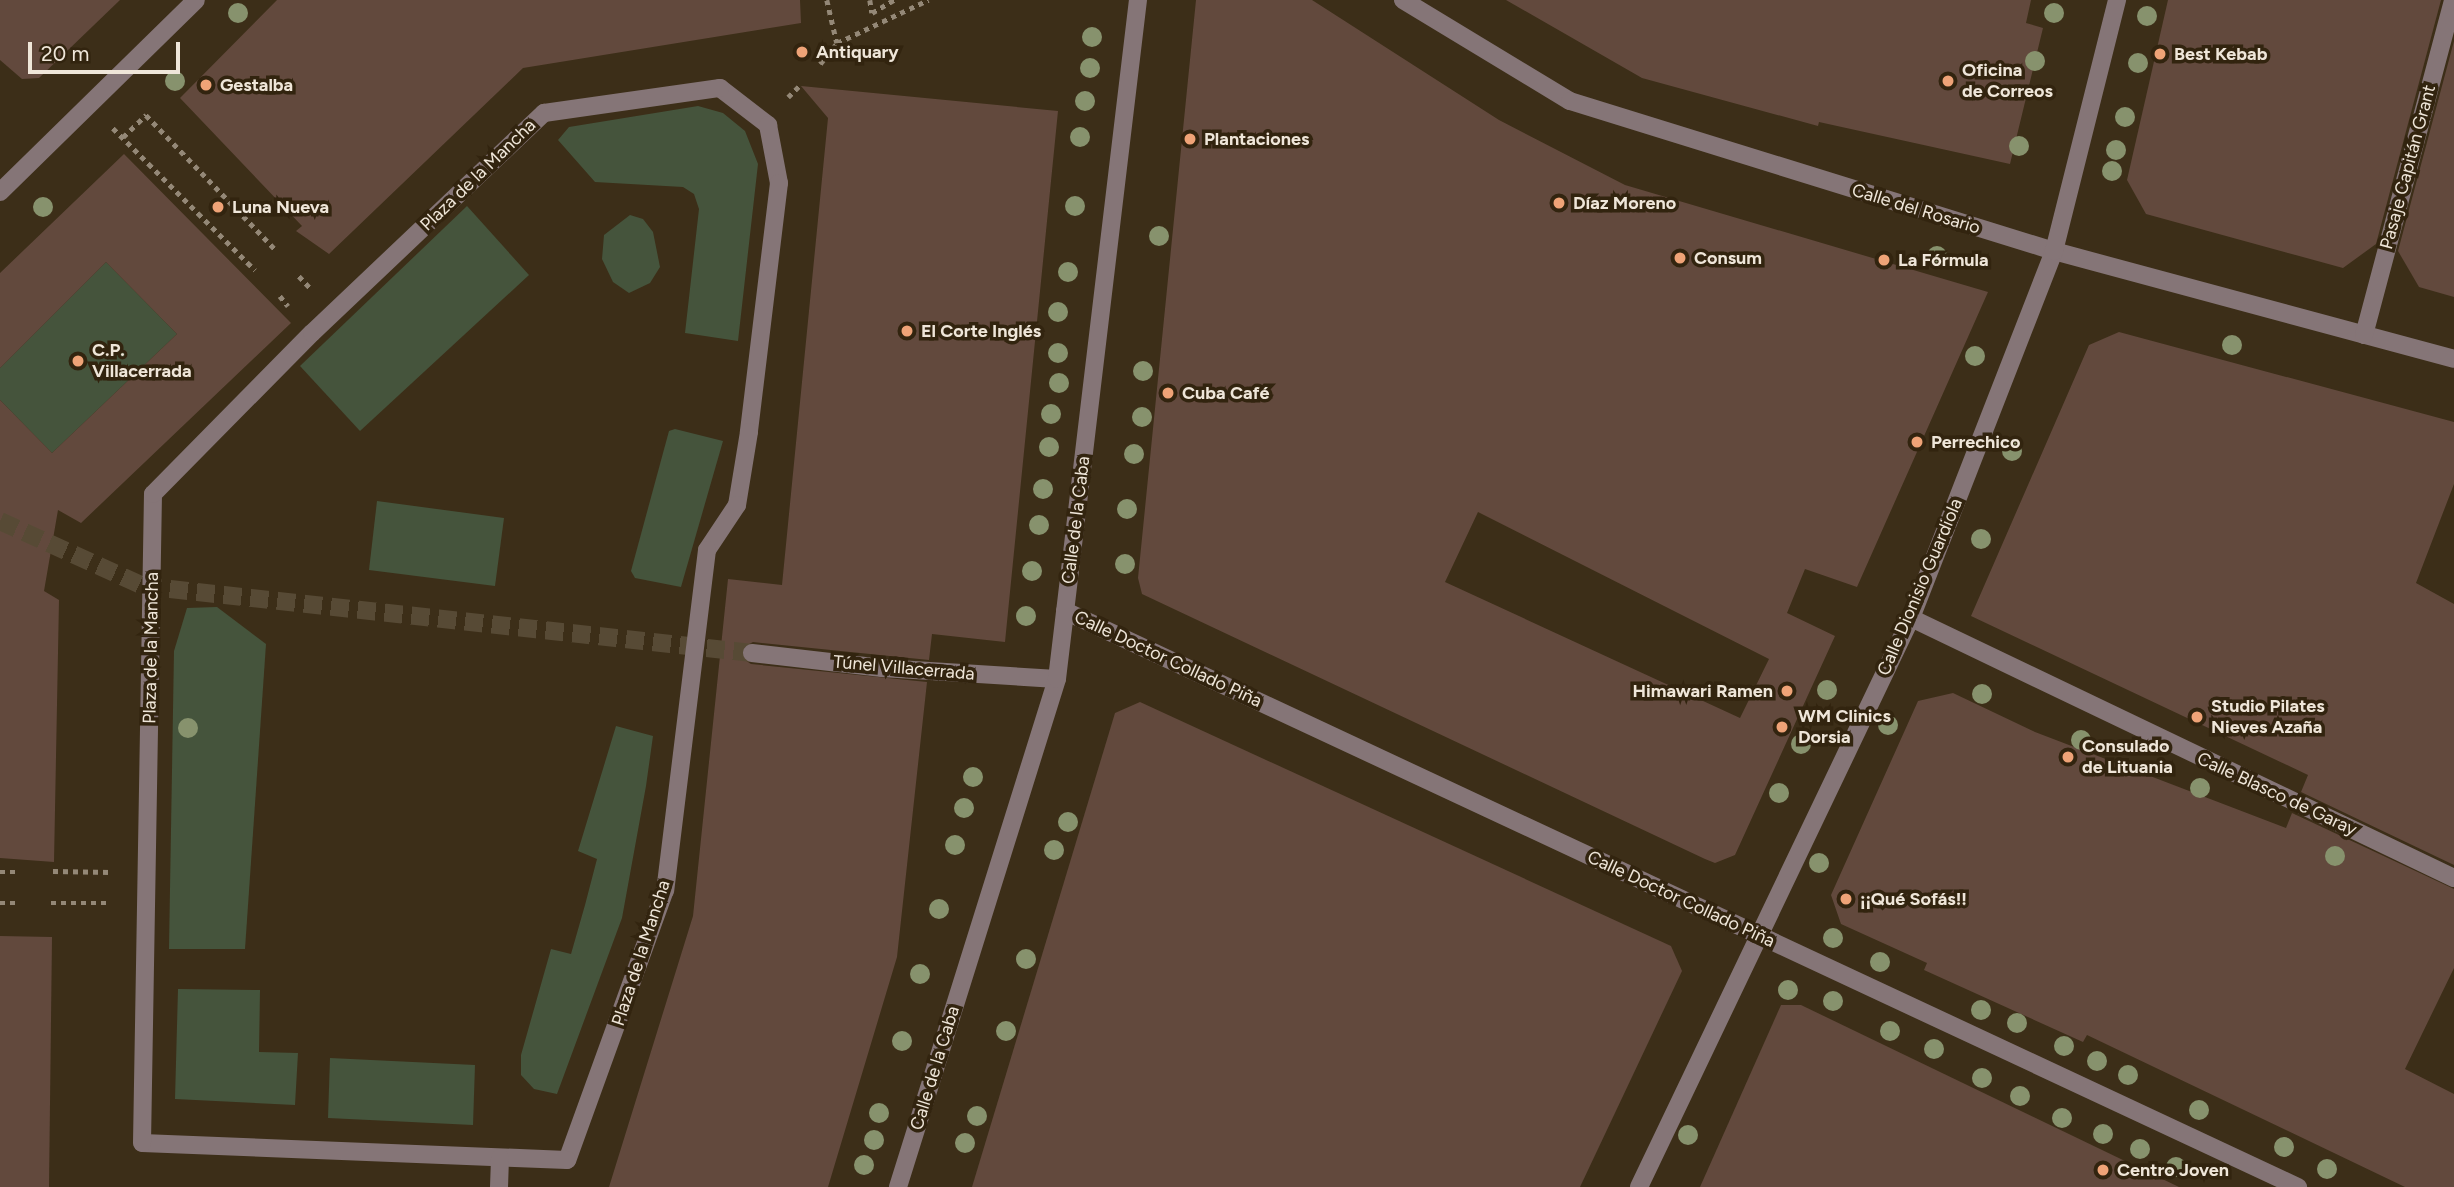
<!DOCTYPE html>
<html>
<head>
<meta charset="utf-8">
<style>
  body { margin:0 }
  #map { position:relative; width:2454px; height:1187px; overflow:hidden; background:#3c2e18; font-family:Figtree,sans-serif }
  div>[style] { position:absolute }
  .green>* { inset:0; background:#45543c }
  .building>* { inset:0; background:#62493d }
  .minor-tunnel>* { height:18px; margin-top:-9px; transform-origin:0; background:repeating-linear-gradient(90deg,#574a35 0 18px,transparent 0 27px) }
  .path>* { height:4.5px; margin-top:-2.25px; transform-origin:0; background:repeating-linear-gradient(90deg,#948877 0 5px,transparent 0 10px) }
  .minor>* { height:18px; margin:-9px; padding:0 9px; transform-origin:9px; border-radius:9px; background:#857577 }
  .trees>* { width:20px; height:20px; margin:-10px; border-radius:50%; background:#87926d }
  .dots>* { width:19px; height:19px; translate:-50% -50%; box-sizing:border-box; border:4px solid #32240f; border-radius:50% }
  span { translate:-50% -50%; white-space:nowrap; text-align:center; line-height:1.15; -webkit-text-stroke:7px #32240f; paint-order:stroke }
  .poi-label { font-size:18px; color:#efe6d9; font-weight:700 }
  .left { translate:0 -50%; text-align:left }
  .right { translate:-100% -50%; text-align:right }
  .street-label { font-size:18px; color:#efe6d9 }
  .scale { position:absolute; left:28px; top:42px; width:152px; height:32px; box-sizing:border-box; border:4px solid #efe6d9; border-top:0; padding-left:9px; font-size:21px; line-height:24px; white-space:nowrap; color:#efe6d9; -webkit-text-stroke:5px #32240f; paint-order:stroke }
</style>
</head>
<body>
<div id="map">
  <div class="green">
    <i style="clip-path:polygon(698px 106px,723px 113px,745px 131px,758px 164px,738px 341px,685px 333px,699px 209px,694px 194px,683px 187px,595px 182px,558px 140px,569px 127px)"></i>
    <i style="clip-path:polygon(467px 206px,529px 275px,360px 431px,300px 366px)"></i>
    <i style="clip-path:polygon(630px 215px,643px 219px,653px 232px,660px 267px,650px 283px,629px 293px,613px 282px,602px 259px,604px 235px)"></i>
    <i style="clip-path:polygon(106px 262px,177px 334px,52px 453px,0 400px,0 368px)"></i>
    <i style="clip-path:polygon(675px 429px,723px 441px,681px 587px,635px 578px,631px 571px,669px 431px)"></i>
    <i style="clip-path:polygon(377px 501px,504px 518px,495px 586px,369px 570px)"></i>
    <i style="clip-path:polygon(217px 607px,266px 644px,245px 949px,169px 949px,174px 651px,187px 608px)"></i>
    <i style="clip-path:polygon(616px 726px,653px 736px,646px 786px,622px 918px,557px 1094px,534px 1089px,521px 1075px,521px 1055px,551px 949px,571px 954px,585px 905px,597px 859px,578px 851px)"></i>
    <i style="clip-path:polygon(178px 989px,260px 990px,259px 1052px,298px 1053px,295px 1105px,175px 1099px)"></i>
    <i style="clip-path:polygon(330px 1058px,475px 1065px,473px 1125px,328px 1118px)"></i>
  </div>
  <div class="building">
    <i style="clip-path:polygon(0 0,120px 0,39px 78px,22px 79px,0 60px)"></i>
    <i style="clip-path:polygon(277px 0,800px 0,801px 23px,523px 68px,329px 254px,296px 231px,302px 226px,180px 98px)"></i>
    <i style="clip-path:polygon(evenodd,1196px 0,1312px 0,1499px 120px,1625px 185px,1988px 292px,1857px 587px,1805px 569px,1787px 613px,1835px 636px,1735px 855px,1715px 863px,1705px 859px,1142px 594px,1138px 578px,1196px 0,1478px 512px,1769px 659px,1740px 718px,1445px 582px,1478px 512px)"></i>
    <i style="clip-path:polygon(1506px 0,2031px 0,2026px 23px,2043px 28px,2010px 164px,1819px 122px,1818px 126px,1642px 78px)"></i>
    <i style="clip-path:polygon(2168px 0,2441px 0,2376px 244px,2343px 268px,2146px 214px,2127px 180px)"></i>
    <i style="clip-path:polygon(2454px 41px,2454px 297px,2419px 287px,2398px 251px)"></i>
    <i style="clip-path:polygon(801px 86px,1058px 111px,1005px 642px,932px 634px,929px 660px,753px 642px,743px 647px,742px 658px,751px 664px,927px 682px,897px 957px,828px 1187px,609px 1187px,693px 916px,728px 579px,782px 585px,828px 118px)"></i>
    <i style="clip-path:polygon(124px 154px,291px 323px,81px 523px,58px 510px,44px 591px,59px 600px,54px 862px,0 858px,0 400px,52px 453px,177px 334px,106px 262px,0 368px,0 273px)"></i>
    <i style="clip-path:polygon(2119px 332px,2454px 422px,2454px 484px,2416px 583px,2454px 604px,2454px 865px,2301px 792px,2308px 775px,1971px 616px,2089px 345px)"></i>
    <i style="clip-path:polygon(1953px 693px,2035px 732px,2286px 828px,2292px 813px,2454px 889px,2454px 968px,2405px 1069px,2454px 1094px,2454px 1187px,2405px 1187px,2087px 1035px,2083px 1042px,1924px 970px,1927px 963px,1841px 924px,1831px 895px,1918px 701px)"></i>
    <i style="clip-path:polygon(1140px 702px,1671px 946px,1682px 971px,1580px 1187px,972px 1187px,1115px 713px)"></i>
    <i style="clip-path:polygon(0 936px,52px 937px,49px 1187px,0 1187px)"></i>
    <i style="clip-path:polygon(1781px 1005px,1801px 1005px,2179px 1187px,1700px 1187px)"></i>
  </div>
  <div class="minor-tunnel">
    <i style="left:0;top:521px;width:157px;rotate:24.4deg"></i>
    <i style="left:143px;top:586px;width:613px;rotate:6.28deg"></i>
  </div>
  <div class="path">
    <i style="left:827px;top:0;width:44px;rotate:76.9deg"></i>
    <i style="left:870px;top:0;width:13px;rotate:81deg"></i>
    <i style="left:872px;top:13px;width:26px;rotate:-31deg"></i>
    <i style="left:820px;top:64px;width:27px;rotate:-51deg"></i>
    <i style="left:837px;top:43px;width:101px;rotate:-25.3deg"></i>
    <i style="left:788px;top:97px;width:17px;rotate:-45deg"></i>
    <i style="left:113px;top:128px;width:201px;rotate:45deg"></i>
    <i style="left:123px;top:137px;width:32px;rotate:-44deg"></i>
    <i style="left:146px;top:115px;width:187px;rotate:46.1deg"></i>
    <i style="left:299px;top:276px;width:16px;rotate:47deg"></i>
    <i style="left:280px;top:296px;width:13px;rotate:51deg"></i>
    <i style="left:53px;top:871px;width:58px;rotate:1deg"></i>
    <i style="left:0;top:872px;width:17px"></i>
    <i style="left:0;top:903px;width:16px"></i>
    <i style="left:51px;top:903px;width:59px"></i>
  </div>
  <div class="minor">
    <i style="left:1403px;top:0;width:195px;rotate:31.2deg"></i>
    <i style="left:1570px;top:101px;width:507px;rotate:17.22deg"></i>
    <i style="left:2054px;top:251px;width:414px;rotate:15.1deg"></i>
    <i style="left:720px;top:88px;width:61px;rotate:37.6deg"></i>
    <i style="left:768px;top:125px;width:59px;rotate:79.3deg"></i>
    <i style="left:779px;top:183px;width:251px;rotate:96.9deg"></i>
    <i style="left:749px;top:432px;width:74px;rotate:99.3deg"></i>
    <i style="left:737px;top:505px;width:54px;rotate:123.7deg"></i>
    <i style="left:707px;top:550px;width:343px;rotate:97deg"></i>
    <i style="left:665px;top:890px;width:287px;rotate:109.9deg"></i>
    <i style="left:567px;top:1160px;width:425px;rotate:-177.7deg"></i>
    <i style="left:142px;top:1143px;width:649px;rotate:-89.03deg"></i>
    <i style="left:153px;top:494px;width:226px;rotate:-45.4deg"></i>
    <i style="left:312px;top:333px;width:320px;rotate:-43.5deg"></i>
    <i style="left:544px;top:113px;width:178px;rotate:-8.1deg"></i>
    <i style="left:0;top:192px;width:274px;rotate:-44.4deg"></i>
    <i style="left:2364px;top:335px;width:347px;rotate:-75.1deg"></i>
    <i style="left:1065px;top:611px;width:1361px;rotate:25.04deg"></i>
    <i style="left:1911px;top:618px;width:602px;rotate:25.59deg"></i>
    <i style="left:752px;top:653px;width:131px;rotate:6.6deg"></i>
    <i style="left:882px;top:668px;width:175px;rotate:3.6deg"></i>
    <i style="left:499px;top:1187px;width:29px;rotate:-88deg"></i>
    <i style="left:898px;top:1187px;width:532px;rotate:-72.62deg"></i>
    <i style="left:1057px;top:679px;width:684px;rotate:-83.2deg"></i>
    <i style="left:1639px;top:1187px;width:631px;rotate:-64.45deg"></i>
    <i style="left:1911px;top:618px;width:394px;rotate:-68.7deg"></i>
    <i style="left:2054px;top:251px;width:259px;rotate:-75.9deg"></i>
  </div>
  <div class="trees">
    <i style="left:238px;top:13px"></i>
    <i style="left:2054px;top:13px"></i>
    <i style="left:2147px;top:16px"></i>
    <i style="left:1092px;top:37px"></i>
    <i style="left:2035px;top:61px"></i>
    <i style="left:2138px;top:63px"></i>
    <i style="left:1090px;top:68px"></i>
    <i style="left:175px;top:81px"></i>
    <i style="left:1085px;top:101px"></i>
    <i style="left:2125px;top:117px"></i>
    <i style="left:1080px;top:137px"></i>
    <i style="left:2019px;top:146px"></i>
    <i style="left:2116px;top:150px"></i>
    <i style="left:2112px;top:171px"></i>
    <i style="left:1075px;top:206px"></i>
    <i style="left:43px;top:207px"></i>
    <i style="left:1159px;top:236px"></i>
    <i style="left:1937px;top:256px"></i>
    <i style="left:1068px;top:272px"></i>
    <i style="left:1058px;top:312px"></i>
    <i style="left:2232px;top:345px"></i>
    <i style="left:1058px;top:353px"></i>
    <i style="left:1975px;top:356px"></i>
    <i style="left:1143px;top:371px"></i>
    <i style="left:1059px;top:383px"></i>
    <i style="left:1051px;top:414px"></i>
    <i style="left:1142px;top:417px"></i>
    <i style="left:1049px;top:447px"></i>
    <i style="left:2012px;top:451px"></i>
    <i style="left:1134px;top:454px"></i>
    <i style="left:1043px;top:489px"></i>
    <i style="left:1127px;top:509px"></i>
    <i style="left:1039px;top:525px"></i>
    <i style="left:1981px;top:539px"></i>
    <i style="left:1125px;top:564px"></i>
    <i style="left:1032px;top:571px"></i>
    <i style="left:1026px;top:616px"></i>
    <i style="left:1827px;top:690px"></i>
    <i style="left:1982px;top:694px"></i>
    <i style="left:1888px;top:725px"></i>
    <i style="left:188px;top:728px"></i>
    <i style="left:2081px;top:740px"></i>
    <i style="left:1801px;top:744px"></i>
    <i style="left:973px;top:777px"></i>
    <i style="left:2200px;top:788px"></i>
    <i style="left:1779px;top:793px"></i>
    <i style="left:964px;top:808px"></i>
    <i style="left:1068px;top:822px"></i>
    <i style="left:955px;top:845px"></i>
    <i style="left:1054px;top:850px"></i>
    <i style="left:2335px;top:856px"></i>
    <i style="left:1819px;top:863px"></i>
    <i style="left:939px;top:909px"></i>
    <i style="left:1833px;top:938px"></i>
    <i style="left:1026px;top:959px"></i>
    <i style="left:1880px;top:962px"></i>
    <i style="left:920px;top:974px"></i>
    <i style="left:1788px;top:990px"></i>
    <i style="left:1833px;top:1001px"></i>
    <i style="left:1981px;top:1010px"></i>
    <i style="left:2017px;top:1023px"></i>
    <i style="left:1006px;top:1031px"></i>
    <i style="left:1890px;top:1031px"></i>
    <i style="left:902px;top:1041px"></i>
    <i style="left:2064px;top:1046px"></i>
    <i style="left:1934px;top:1049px"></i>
    <i style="left:2097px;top:1061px"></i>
    <i style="left:2128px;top:1075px"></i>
    <i style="left:1982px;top:1078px"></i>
    <i style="left:2020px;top:1096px"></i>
    <i style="left:2199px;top:1110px"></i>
    <i style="left:879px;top:1113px"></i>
    <i style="left:977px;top:1116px"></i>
    <i style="left:2062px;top:1118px"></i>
    <i style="left:2103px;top:1134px"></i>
    <i style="left:1688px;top:1135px"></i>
    <i style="left:874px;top:1140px"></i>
    <i style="left:965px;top:1143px"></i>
    <i style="left:2284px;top:1147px"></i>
    <i style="left:2140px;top:1149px"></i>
    <i style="left:864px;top:1165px"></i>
    <i style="left:2176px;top:1167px"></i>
    <i style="left:2327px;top:1169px"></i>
  </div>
  <div class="dots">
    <i style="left:802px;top:52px;background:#efa377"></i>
    <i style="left:2160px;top:54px;background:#efa377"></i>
    <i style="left:1948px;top:81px;background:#efa377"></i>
    <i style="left:206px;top:85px;background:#efa377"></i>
    <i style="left:1190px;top:139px;background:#efa377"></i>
    <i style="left:1559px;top:203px;background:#efa377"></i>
    <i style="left:218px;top:207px;background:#efa377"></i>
    <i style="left:1680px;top:258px;background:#efa377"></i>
    <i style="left:1884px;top:260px;background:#efa377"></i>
    <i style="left:907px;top:331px;background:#efa377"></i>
    <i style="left:78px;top:361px;background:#efa377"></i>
    <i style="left:1168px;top:393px;background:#efa377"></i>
    <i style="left:1917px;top:442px;background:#efa377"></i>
    <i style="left:1787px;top:691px;background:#efa377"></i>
    <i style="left:2197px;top:717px;background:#efa377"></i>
    <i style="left:1782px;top:727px;background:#efa377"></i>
    <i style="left:2068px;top:757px;background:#efa377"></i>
    <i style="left:1846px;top:899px;background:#efa377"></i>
    <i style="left:2103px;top:1170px;background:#efa377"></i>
  </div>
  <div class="poi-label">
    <span class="left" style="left:816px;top:52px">Antiquary</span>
    <span class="left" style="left:2174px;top:54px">Best Kebab</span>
    <span class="left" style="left:1962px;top:81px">Oficina<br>de Correos</span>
    <span class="left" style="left:220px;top:85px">Gestalba</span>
    <span class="left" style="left:1204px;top:139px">Plantaciones</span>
    <span class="left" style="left:1573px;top:203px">Díaz Moreno</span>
    <span class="left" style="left:232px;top:207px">Luna Nueva</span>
    <span class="left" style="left:1694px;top:258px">Consum</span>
    <span class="left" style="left:1898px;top:260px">La Fórmula</span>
    <span class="left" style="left:921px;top:331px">El Corte Inglés</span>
    <span class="left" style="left:92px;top:361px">C.P.<br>Villacerrada</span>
    <span class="left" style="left:1182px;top:393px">Cuba Café</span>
    <span class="left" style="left:1931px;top:442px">Perrechico</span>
    <span class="right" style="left:1773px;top:691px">Himawari Ramen</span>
    <span class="left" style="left:2211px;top:717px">Studio Pilates<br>Nieves Azaña</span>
    <span class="left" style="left:1798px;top:727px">WM Clinics<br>Dorsia</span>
    <span class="left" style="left:2082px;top:757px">Consulado<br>de Lituania</span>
    <span class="left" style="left:1860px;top:899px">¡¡Qué Sofás!!</span>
    <span class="left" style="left:2117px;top:1170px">Centro Joven</span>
  </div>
  <div class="street-label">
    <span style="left:2408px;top:167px;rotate:-75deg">Pasaje Capitán Grant</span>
    <span style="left:478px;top:175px;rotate:-44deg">Plaza de la Mancha</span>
    <span style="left:1916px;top:209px;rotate:17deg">Calle del Rosario</span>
    <span style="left:1076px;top:520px;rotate:-83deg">Calle de la Caba</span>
    <span style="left:1920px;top:587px;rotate:-67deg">Calle Dionisio Guardiola</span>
    <span style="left:151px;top:648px;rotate:-89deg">Plaza de la Mancha</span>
    <span style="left:1168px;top:659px;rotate:25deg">Calle Doctor Collado Piña</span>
    <span style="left:904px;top:668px;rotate:5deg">Túnel Villacerrada</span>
    <span style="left:2277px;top:794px;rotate:25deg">Calle Blasco de Garay</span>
    <span style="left:1681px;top:899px;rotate:25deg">Calle Doctor Collado Piña</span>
    <span style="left:641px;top:953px;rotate:-72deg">Plaza de la Mancha</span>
    <span style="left:935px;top:1068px;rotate:-73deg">Calle de la Caba</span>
  </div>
  <div class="scale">20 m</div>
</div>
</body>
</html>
